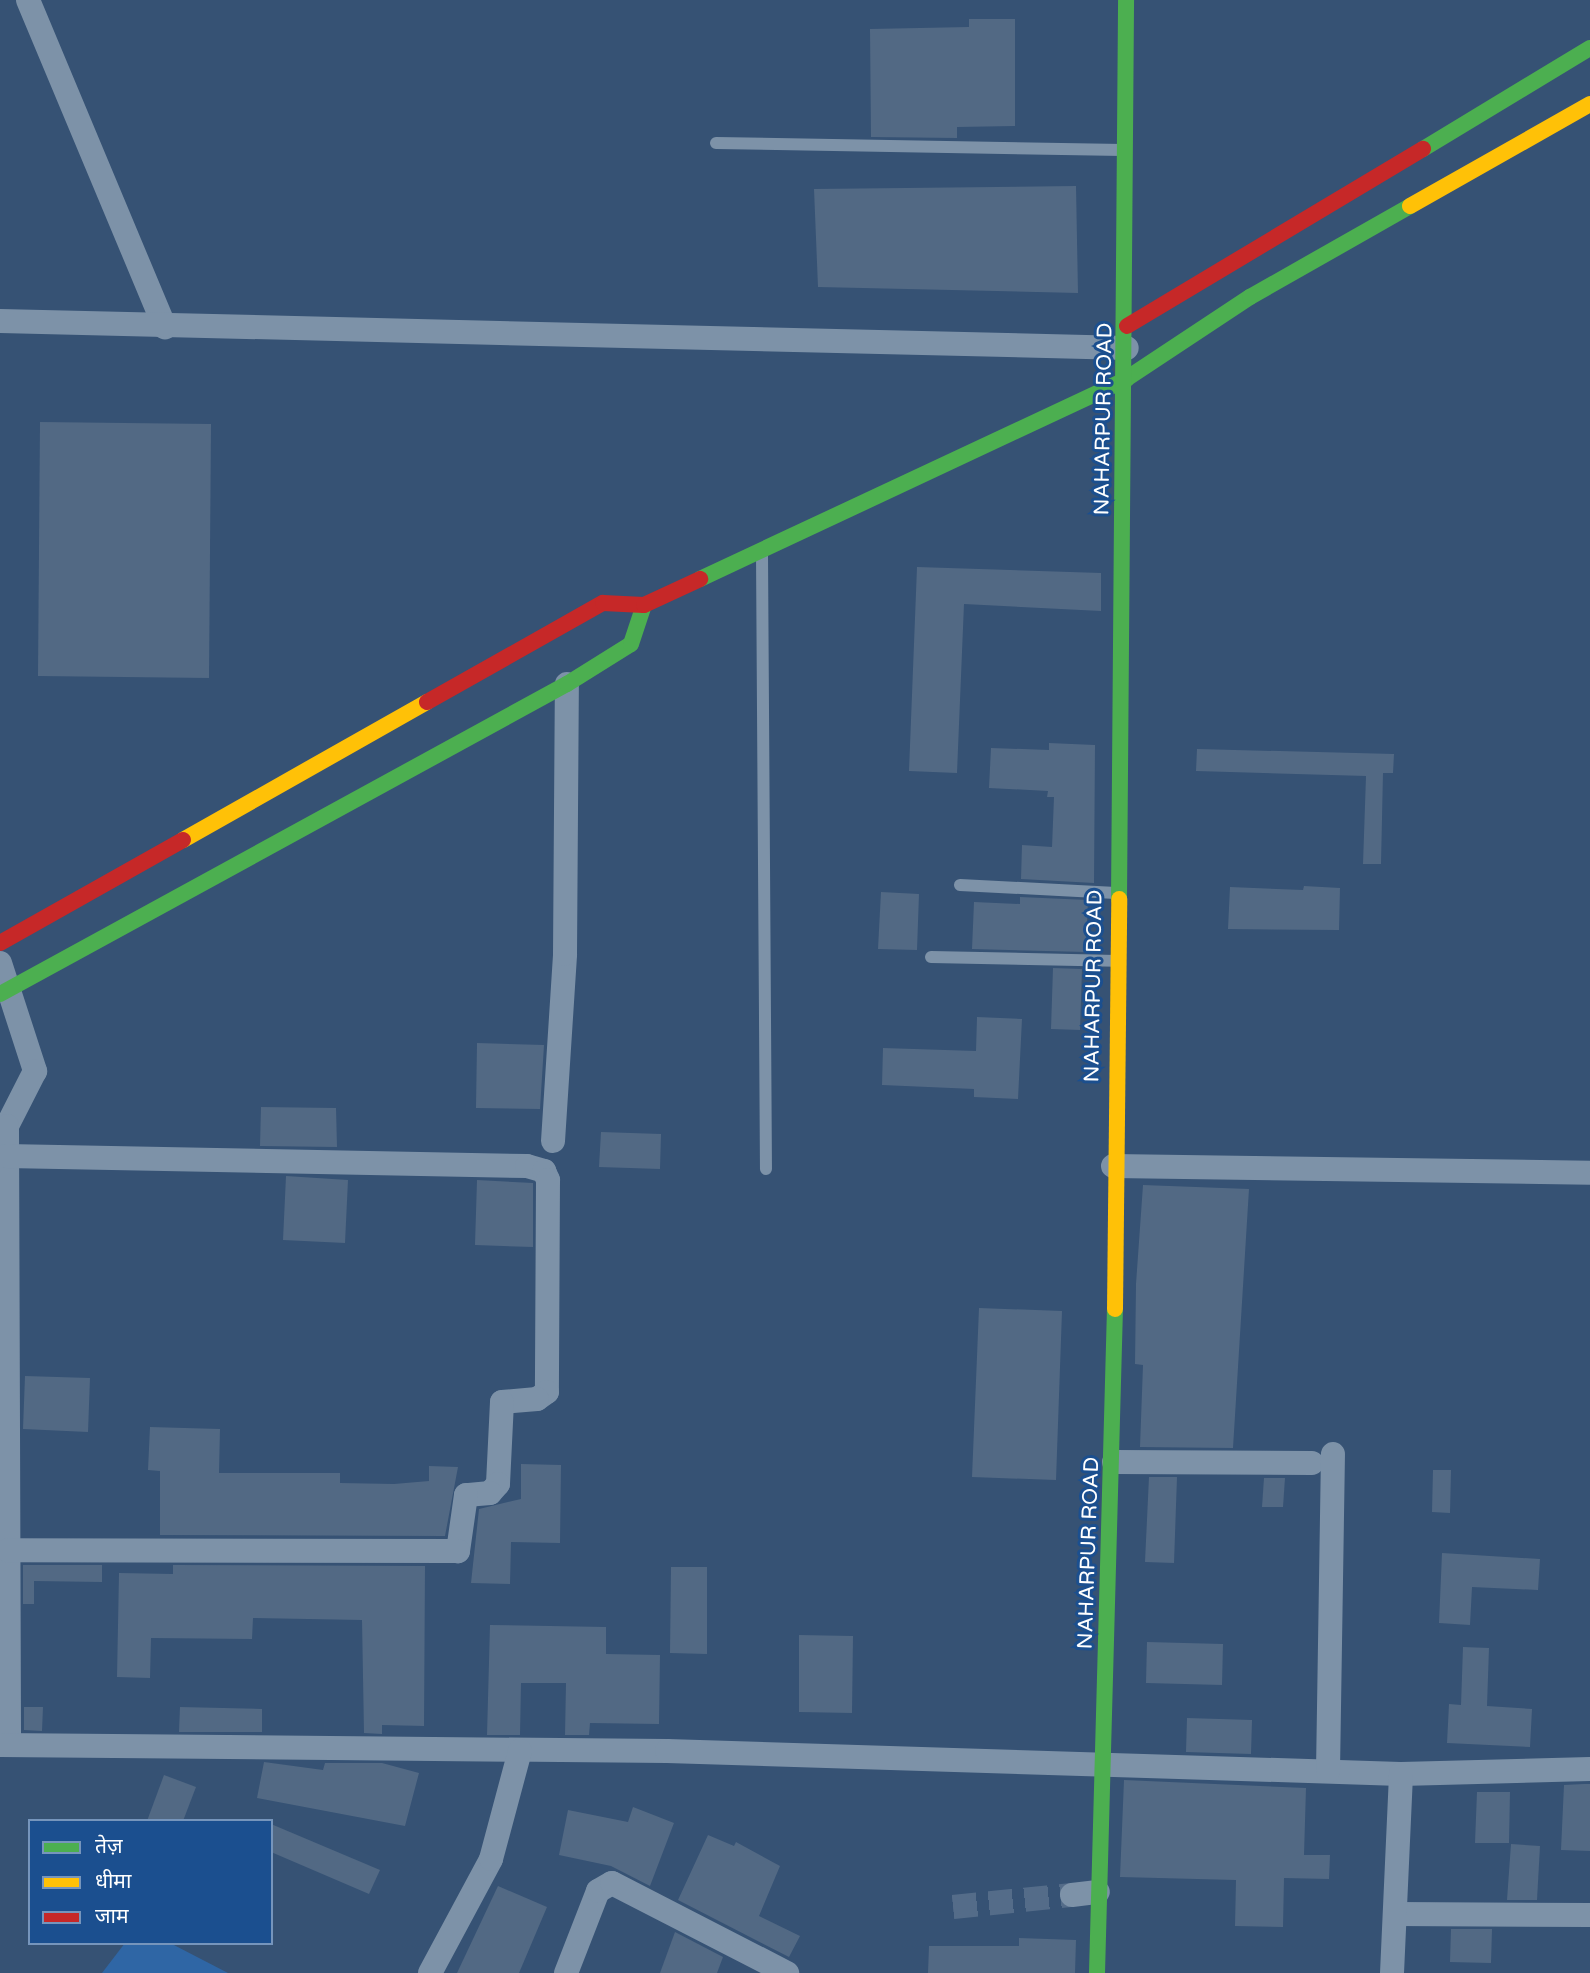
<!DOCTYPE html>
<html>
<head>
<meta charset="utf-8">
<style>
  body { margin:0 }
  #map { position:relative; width:1590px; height:1973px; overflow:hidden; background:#365274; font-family:"Varela Round","Noto Sans Devanagari",sans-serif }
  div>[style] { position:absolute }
  .green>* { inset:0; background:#2f66a5 }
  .building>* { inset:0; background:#526984 }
  .street-tunnel>* { height:24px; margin-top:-12px; transform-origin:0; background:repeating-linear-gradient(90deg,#546c89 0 24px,transparent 0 36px) }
  .lane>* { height:12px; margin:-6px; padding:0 6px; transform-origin:6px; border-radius:6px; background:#7d92a8 }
  .street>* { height:24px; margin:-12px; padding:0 12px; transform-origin:12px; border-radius:12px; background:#7d92a8 }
  .fast>* { height:16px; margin:-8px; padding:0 8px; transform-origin:8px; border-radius:8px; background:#4caf50 }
  .slow>* { height:16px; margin:-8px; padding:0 8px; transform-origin:8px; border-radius:8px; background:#ffc107 }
  .jam>* { height:16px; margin:-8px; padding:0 8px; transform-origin:8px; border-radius:8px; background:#c62828 }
  span { translate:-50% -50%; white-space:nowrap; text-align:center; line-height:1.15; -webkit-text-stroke:6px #1b4f8f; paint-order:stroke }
  .street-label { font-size:21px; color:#fff }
  .legend { position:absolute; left:28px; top:1819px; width:245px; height:126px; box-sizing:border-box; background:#1b4f8f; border:2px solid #7695bc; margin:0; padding:9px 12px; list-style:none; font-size:21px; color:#fff }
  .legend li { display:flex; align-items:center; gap:14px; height:35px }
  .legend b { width:35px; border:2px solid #7695bc }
</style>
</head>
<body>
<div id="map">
  <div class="green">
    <i style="clip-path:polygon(125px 1943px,170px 1943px,228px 1973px,102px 1973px)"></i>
  </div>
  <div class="building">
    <i style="clip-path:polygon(969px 19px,1015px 19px,1015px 126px,957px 127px,957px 138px,871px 137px,870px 29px,969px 27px)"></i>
    <i style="clip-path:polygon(1076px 186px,1078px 293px,818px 287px,814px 189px)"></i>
    <i style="clip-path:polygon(40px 422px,211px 424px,209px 678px,38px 676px)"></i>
    <i style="clip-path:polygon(917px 567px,1101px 573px,1101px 611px,964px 604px,957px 773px,909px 771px)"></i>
    <i style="clip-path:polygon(1049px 743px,1095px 745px,1094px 883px,1021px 879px,1022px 845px,1052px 847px,1054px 797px,1047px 797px,1048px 791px,989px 788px,991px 748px,1049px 750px)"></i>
    <i style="clip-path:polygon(1197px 749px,1394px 754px,1393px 773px,1383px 773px,1381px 864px,1363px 864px,1366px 776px,1196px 771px)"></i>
    <i style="clip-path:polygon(1304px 886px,1340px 888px,1339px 930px,1228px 929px,1230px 887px,1303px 890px)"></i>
    <i style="clip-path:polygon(881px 892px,919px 894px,917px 950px,878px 949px)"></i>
    <i style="clip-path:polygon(1020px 897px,1088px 900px,1086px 952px,972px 949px,974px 902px,1020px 904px)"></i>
    <i style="clip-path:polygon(1053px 968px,1082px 969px,1080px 1030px,1051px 1029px)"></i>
    <i style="clip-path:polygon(977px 1017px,1022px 1019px,1018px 1099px,974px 1097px,974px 1089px,882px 1085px,883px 1048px,976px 1051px)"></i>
    <i style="clip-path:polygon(477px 1043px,544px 1045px,540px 1109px,476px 1108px)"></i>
    <i style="clip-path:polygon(261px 1107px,336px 1108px,337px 1147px,260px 1146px)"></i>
    <i style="clip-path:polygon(601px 1132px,661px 1134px,660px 1169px,599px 1167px)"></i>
    <i style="clip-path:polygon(286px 1176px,348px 1180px,345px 1243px,283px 1240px)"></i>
    <i style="clip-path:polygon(477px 1180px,533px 1183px,533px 1247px,475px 1245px)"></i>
    <i style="clip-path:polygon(1143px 1185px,1249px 1189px,1233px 1448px,1140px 1447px,1143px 1365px,1135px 1364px,1136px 1284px)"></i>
    <i style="clip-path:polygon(979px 1308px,1062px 1311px,1056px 1480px,972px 1477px)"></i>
    <i style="clip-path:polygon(25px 1376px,90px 1378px,88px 1432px,23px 1429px)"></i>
    <i style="clip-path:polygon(150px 1427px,220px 1429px,219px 1473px,340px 1473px,340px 1483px,394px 1484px,429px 1481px,429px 1466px,458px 1467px,445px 1536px,160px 1535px,160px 1471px,148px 1470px)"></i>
    <i style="clip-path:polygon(521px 1464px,561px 1465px,560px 1543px,511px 1542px,510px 1584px,471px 1583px,479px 1509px,521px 1499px)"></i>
    <i style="clip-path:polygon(1433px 1470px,1451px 1470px,1450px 1513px,1432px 1512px)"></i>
    <i style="clip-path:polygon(1149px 1477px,1177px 1477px,1174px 1563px,1145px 1562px)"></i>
    <i style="clip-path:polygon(1264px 1478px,1285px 1478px,1283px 1507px,1262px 1507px)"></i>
    <i style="clip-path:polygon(1442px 1553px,1540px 1559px,1538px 1590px,1472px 1587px,1470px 1625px,1439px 1623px)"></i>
    <i style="clip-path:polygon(23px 1565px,102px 1565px,102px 1582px,34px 1581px,34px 1604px,23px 1604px)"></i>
    <i style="clip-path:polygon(173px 1565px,425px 1566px,424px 1726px,382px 1725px,382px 1734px,364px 1733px,362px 1620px,253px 1618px,252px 1639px,151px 1638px,150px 1678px,117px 1677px,119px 1573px,173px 1574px)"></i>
    <i style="clip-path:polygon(671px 1567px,707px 1567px,707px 1654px,670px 1653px)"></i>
    <i style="clip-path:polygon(490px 1625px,606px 1627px,606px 1654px,660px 1655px,659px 1724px,590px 1723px,589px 1735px,565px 1735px,566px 1683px,521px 1683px,520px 1735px,487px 1735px)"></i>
    <i style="clip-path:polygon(799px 1635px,853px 1636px,852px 1713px,799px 1712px)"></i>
    <i style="clip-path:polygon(1147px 1642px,1223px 1644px,1222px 1685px,1146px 1683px)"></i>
    <i style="clip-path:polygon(1463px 1647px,1489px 1648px,1487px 1706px,1532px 1709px,1530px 1747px,1447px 1743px,1449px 1704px,1461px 1705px)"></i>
    <i style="clip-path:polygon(24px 1707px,43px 1707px,42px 1731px,24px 1730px)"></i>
    <i style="clip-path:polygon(180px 1707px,262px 1709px,262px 1732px,179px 1732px)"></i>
    <i style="clip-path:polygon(1187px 1718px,1252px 1720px,1251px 1754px,1186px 1752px)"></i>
    <i style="clip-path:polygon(264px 1762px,323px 1770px,325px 1763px,382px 1763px,419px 1773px,405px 1826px,257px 1798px)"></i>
    <i style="clip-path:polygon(164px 1775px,196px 1787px,183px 1821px,147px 1821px)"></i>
    <i style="clip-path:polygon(1124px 1780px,1306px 1788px,1304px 1855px,1330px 1855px,1329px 1879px,1284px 1878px,1283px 1927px,1235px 1926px,1236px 1880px,1120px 1877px)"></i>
    <i style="clip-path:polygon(1584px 1784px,1590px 1784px,1590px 1851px,1561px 1850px,1564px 1785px)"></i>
    <i style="clip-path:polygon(1477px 1792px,1510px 1792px,1509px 1843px,1475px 1843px)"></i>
    <i style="clip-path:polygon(633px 1807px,674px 1823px,650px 1886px,611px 1866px,559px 1855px,568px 1810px,628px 1822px)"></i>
    <i style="clip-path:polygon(271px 1824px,380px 1870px,369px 1894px,271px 1852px)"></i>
    <i style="clip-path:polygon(708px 1835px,734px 1846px,736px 1842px,780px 1866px,759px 1916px,800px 1936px,789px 1957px,678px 1900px)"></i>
    <i style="clip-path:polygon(1511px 1844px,1540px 1846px,1537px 1900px,1507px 1900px)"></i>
    <i style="clip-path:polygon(498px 1886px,547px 1907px,519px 1973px,457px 1973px)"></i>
    <i style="clip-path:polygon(1451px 1929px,1492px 1929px,1491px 1963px,1450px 1962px)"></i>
    <i style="clip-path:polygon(675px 1932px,723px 1957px,717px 1973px,660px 1973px)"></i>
    <i style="clip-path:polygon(1019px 1938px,1076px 1940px,1075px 1973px,928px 1973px,929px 1946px,1019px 1946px)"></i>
  </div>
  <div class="street-tunnel">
    <i style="left:953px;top:1907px;width:120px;rotate:-5.8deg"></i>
  </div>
  <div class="lane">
    <i style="left:716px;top:143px;width:407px;rotate:1deg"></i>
    <i style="left:762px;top:554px;width:615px;rotate:89.63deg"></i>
    <i style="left:960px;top:885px;width:156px;rotate:2.9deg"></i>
    <i style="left:931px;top:957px;width:185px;rotate:1.2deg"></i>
  </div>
  <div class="street">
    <i style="left:28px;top:0;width:355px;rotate:67.3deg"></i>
    <i style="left:0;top:321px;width:1127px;rotate:1.37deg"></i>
    <i style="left:0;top:963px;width:114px;rotate:72deg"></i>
    <i style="left:35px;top:1071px;width:62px;rotate:117deg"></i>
    <i style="left:7px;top:1126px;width:619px;rotate:89.81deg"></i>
    <i style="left:553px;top:1141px;width:187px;rotate:-86.3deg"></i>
    <i style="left:565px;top:954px;width:270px;rotate:-89.6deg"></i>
    <i style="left:6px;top:1156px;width:521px;rotate:1.1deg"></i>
    <i style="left:527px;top:1166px;width:18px;rotate:16deg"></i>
    <i style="left:544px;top:1171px;width:10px;rotate:66deg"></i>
    <i style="left:548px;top:1180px;width:212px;rotate:90.3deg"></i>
    <i style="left:547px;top:1392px;width:12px;rotate:145deg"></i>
    <i style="left:537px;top:1399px;width:35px;rotate:175deg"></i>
    <i style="left:502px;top:1402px;width:82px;rotate:92.8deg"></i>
    <i style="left:498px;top:1484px;width:12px;rotate:132deg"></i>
    <i style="left:490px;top:1493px;width:24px;rotate:175deg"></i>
    <i style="left:466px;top:1495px;width:57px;rotate:98.1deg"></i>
    <i style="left:458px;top:1551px;width:450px;rotate:-179.9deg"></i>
    <i style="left:1113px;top:1166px;width:477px;rotate:0.8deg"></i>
    <i style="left:1114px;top:1462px;width:198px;rotate:0.3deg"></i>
    <i style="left:0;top:1745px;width:667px;rotate:0.52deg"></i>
    <i style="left:667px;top:1751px;width:734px;rotate:1.79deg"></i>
    <i style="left:1401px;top:1774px;width:189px;rotate:-1.5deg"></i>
    <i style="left:1328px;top:1771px;width:317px;rotate:-89.1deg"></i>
    <i style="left:1072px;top:1895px;width:26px;rotate:-7deg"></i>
    <i style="left:1395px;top:1914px;width:195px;rotate:0.3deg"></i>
    <i style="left:430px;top:1973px;width:129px;rotate:-61.8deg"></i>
    <i style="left:491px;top:1859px;width:112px;rotate:-75deg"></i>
    <i style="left:566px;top:1973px;width:88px;rotate:-68.7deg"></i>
    <i style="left:598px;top:1891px;width:16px;rotate:-30deg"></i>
    <i style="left:612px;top:1883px;width:197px;rotate:27.2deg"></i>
    <i style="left:1392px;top:1973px;width:199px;rotate:-87.4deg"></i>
  </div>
  <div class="fast">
    <i style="left:1423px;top:149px;width:195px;rotate:-31.2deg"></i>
    <i style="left:700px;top:579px;width:471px;rotate:-25.1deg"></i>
    <i style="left:1126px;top:379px;width:149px;rotate:-33.5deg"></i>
    <i style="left:1250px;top:297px;width:184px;rotate:-29.6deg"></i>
    <i style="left:1119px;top:899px;width:899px;rotate:-89.55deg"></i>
    <i style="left:0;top:994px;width:646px;rotate:-28.67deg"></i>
    <i style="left:567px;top:684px;width:75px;rotate:-32deg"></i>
    <i style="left:631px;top:644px;width:41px;rotate:-71.6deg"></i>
    <i style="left:1097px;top:1973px;width:664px;rotate:-88.45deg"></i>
  </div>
  <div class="slow">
    <i style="left:1410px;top:206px;width:207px;rotate:-29.5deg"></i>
    <i style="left:183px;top:840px;width:280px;rotate:-29.5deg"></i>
    <i style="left:1115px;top:1309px;width:410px;rotate:-89.4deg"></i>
  </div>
  <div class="jam">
    <i style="left:1127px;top:326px;width:345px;rotate:-30.9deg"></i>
    <i style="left:427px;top:702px;width:202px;rotate:-29.4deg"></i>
    <i style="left:603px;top:603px;width:41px;rotate:2.8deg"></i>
    <i style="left:644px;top:605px;width:62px;rotate:-24.9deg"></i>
    <i style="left:0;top:943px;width:210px;rotate:-29.4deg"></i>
  </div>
  <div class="street-label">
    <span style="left:1104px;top:419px;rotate:-89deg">NAHARPUR ROAD</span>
    <span style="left:1094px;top:986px;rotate:-89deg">NAHARPUR ROAD</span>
    <span style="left:1089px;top:1553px;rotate:-88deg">NAHARPUR ROAD</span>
  </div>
  <ul class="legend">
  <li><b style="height:9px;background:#4caf50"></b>तेज़</li>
  <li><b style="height:9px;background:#ffc107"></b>धीमा</li>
  <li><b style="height:9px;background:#c62828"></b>जाम</li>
  </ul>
</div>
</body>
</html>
